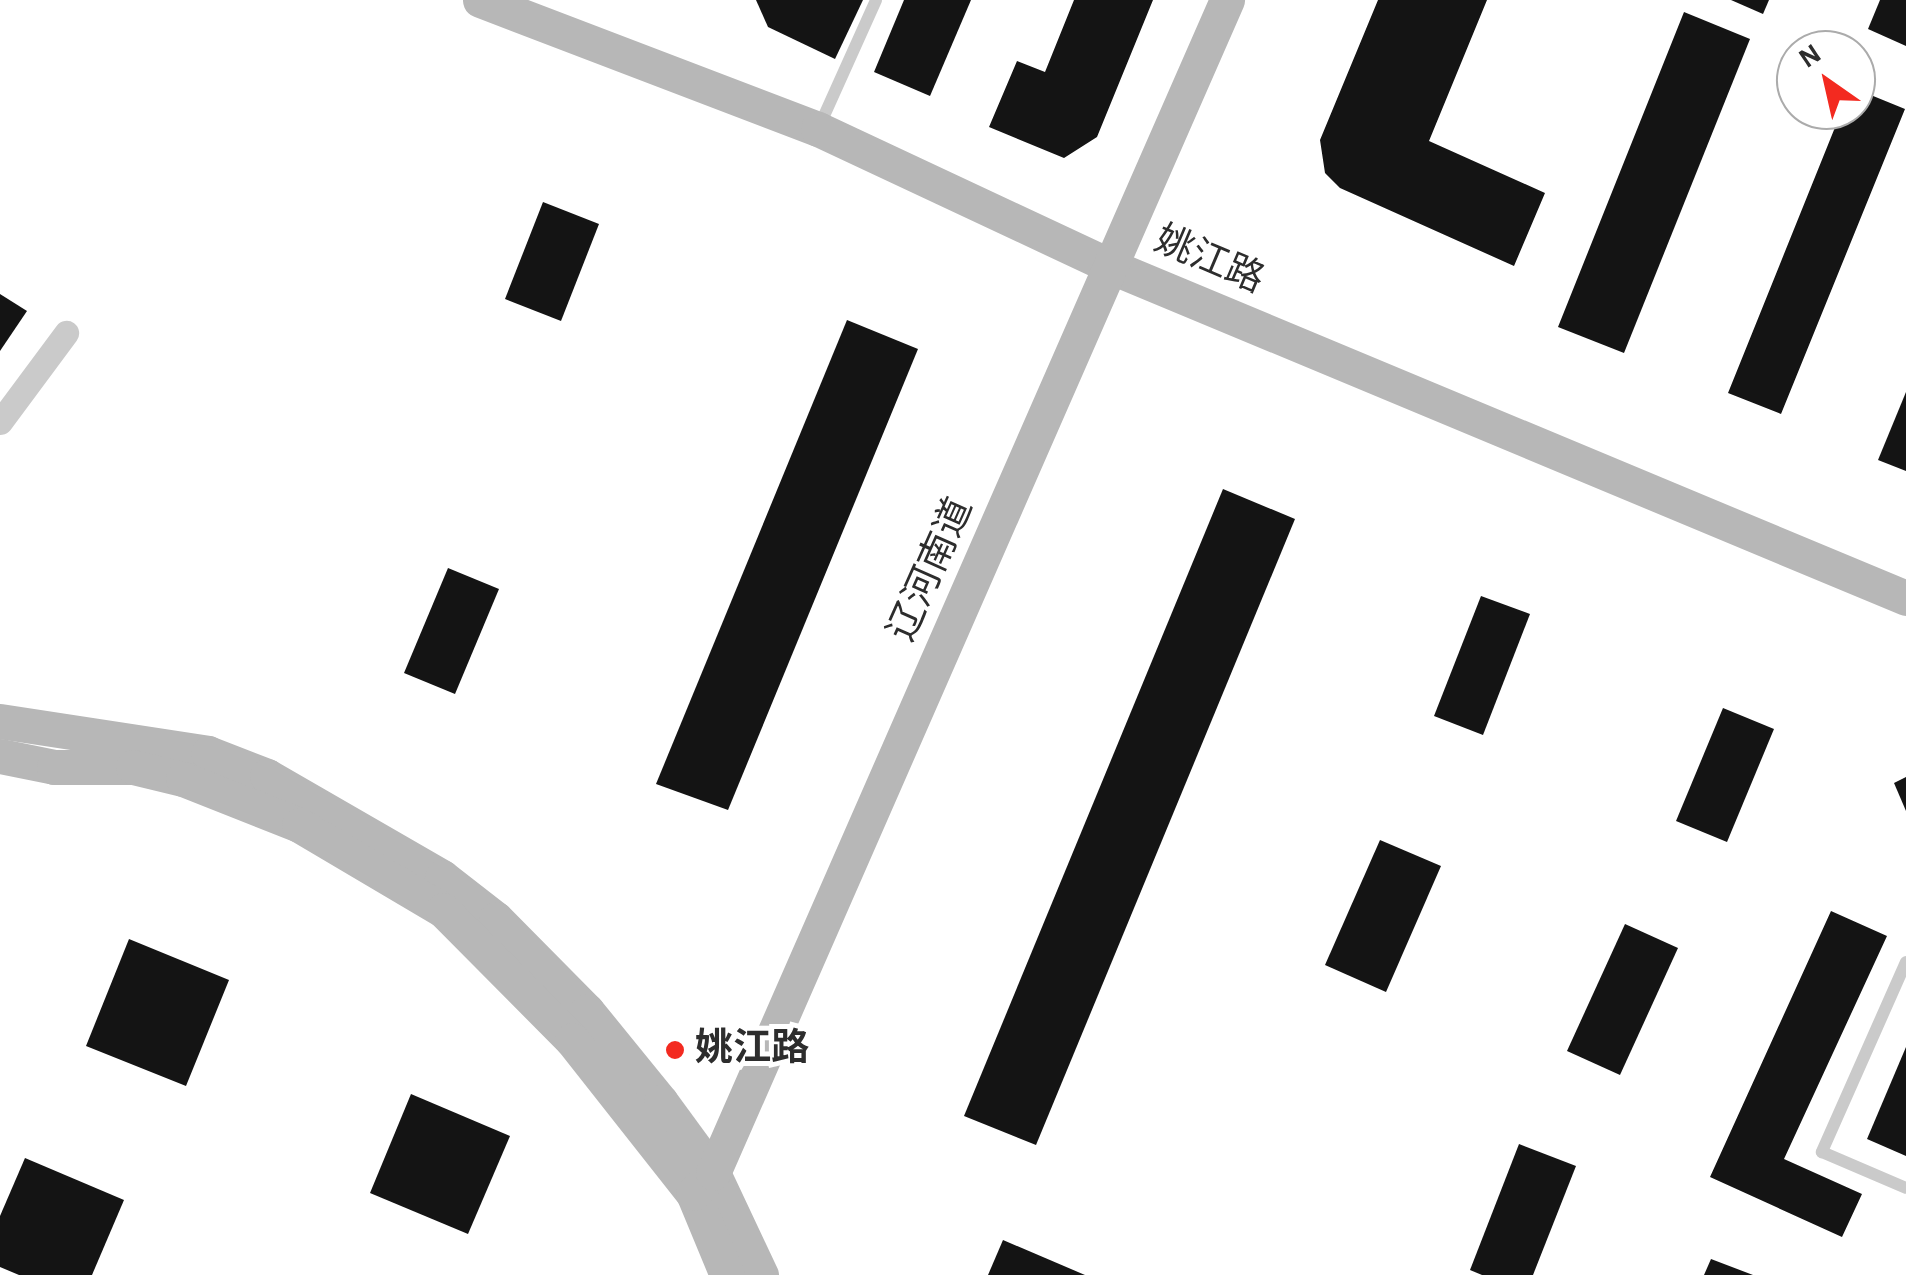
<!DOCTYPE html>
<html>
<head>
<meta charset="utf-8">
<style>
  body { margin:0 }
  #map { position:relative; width:1906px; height:1275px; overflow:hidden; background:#fff; font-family:"Alegreya Sans","Noto Sans SC",sans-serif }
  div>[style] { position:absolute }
  .building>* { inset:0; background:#141414 }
  .lane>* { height:12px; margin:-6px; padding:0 6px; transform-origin:6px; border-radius:6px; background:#cacaca }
  .street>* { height:25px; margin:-12.5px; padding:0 12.5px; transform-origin:12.5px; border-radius:12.5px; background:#cacaca }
  .secondary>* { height:35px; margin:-17.5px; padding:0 17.5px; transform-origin:17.5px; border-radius:17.5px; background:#b7b7b7 }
  .dots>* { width:28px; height:28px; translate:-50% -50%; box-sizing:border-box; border:5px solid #fff; border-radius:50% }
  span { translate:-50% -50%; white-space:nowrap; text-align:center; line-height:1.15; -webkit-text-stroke:10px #fff; paint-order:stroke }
  .street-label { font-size:38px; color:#2d2d2d }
  .poi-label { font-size:38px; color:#2d2d2d; font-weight:700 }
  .left { translate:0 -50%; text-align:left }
  .north { position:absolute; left:1776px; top:30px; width:100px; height:100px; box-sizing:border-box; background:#fff; border:2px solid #ababab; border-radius:50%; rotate:326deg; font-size:28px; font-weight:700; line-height:40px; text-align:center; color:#2d2d2d }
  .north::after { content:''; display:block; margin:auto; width:35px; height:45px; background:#f32a20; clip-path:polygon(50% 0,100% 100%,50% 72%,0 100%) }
</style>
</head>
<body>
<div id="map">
  <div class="building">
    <i style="clip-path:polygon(756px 0,863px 0,835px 59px,768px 27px)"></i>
    <i style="clip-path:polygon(904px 0,971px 0,930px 96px,874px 72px)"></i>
    <i style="clip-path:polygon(1074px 0,1153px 0,1097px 137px,1064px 158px,989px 127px,1017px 61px,1045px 72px)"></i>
    <i style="clip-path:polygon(1378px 0,1487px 0,1429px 141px,1545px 193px,1514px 266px,1340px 188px,1325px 173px,1320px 140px)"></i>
    <i style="clip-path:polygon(1731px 0,1769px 0,1763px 14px)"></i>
    <i style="clip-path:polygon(1880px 0,1906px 0,1906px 46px,1868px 29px)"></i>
    <i style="clip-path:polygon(1684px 12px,1750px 39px,1624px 353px,1558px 327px)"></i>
    <i style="clip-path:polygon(1856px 89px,1905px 109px,1781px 414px,1728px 393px,1842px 110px,1856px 110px)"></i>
    <i style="clip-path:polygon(543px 202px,599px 224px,561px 321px,505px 299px)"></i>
    <i style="clip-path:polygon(0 294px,27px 311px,0 351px)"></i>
    <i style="clip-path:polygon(847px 320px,918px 349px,728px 810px,656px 784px)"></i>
    <i style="clip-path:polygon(1906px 392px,1906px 471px,1878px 460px)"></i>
    <i style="clip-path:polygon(1223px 489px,1295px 519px,1036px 1145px,964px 1116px)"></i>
    <i style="clip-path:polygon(448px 568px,499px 589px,455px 694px,404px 673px)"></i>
    <i style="clip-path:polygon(1481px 596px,1530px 614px,1483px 735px,1434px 716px)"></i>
    <i style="clip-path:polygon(1723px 708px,1774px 729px,1727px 842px,1676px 821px)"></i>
    <i style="clip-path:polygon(1906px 777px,1906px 811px,1894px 783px)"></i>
    <i style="clip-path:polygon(1380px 840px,1441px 866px,1386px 992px,1325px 965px)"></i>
    <i style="clip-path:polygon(1831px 911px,1887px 936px,1784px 1159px,1862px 1194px,1842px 1237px,1710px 1177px)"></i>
    <i style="clip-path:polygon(1625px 924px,1678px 948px,1620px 1075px,1567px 1051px)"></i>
    <i style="clip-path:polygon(129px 939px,229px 980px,186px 1086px,86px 1046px)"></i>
    <i style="clip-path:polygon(1906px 1047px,1906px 1156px,1867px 1139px)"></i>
    <i style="clip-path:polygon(411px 1094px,510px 1136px,468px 1234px,370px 1193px)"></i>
    <i style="clip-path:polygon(1519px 1144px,1576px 1166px,1533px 1275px,1482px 1275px,1470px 1270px)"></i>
    <i style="clip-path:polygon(25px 1158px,124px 1200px,92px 1275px,19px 1275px,0 1267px,0 1216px)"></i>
    <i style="clip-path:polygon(1003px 1240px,1085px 1275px,988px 1275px)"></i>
    <i style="clip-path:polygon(1711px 1259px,1753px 1275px,1704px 1275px)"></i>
  </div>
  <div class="lane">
    <i style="left:819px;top:127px;width:139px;rotate:-65.8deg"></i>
    <i style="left:1906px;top:962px;width:208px;rotate:113.9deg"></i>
    <i style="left:1822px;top:1152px;width:91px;rotate:23.2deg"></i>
  </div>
  <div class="street">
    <i style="left:0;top:422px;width:111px;rotate:-53.4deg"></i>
  </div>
  <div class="secondary">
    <i style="left:480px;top:0;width:362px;rotate:20.9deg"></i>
    <i style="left:818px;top:129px;width:325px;rotate:25.1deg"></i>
    <i style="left:1112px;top:267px;width:860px;rotate:22.63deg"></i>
    <i style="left:0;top:721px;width:210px;rotate:8.7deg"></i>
    <i style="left:208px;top:753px;width:63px;rotate:21.3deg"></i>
    <i style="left:267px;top:776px;width:202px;rotate:30deg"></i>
    <i style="left:442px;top:877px;width:68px;rotate:37.9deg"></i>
    <i style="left:496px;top:919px;width:129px;rotate:45.3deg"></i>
    <i style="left:587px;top:1011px;width:117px;rotate:50.9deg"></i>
    <i style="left:661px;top:1102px;width:88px;rotate:53.8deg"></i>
    <i style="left:713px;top:1173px;width:113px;rotate:64.8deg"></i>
    <i style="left:0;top:756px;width:55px;rotate:11.5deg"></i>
    <i style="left:54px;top:767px;width:79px"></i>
    <i style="left:133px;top:767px;width:51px;rotate:13.5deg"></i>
    <i style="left:183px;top:779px;width:125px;rotate:21.6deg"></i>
    <i style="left:299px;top:825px;width:167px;rotate:30.6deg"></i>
    <i style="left:443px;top:910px;width:183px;rotate:45.2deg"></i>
    <i style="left:572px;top:1040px;width:195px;rotate:51.7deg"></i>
    <i style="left:693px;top:1193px;width:89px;rotate:67.5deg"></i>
    <i style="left:693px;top:1193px;width:28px;rotate:-45deg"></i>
    <i style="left:713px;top:1173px;width:1281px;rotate:-66.34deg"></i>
  </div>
  <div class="dots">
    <i style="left:675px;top:1050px;background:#f32a20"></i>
  </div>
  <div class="street-label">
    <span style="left:1209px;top:261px;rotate:23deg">姚江路</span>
    <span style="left:932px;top:570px;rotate:-66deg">辽河南道</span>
  </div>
  <div class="poi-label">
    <span class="left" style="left:695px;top:1050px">姚江路</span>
  </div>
  <div class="north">N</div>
</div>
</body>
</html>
